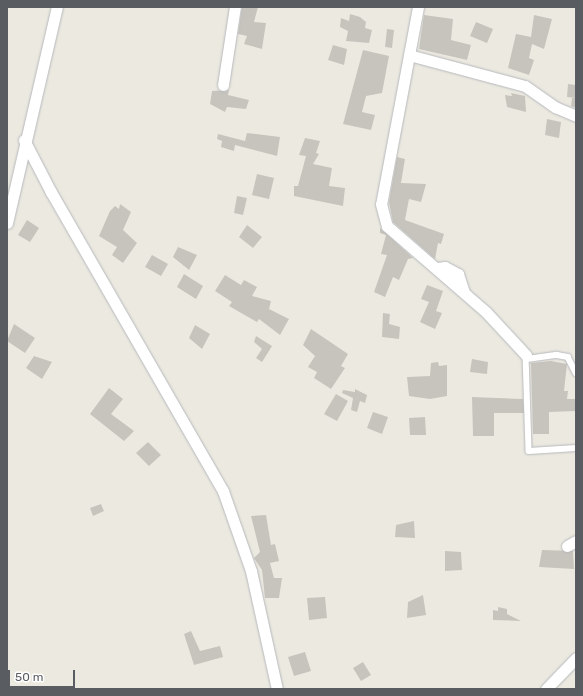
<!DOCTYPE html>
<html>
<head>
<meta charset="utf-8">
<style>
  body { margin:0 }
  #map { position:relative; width:583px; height:696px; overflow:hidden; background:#eceae0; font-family:Rubik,sans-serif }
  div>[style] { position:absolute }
  .building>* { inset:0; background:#c7c4bd }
  .roads { filter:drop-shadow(0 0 1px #b6b8bd) drop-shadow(0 0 1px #b6b8bd) }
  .lane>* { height:5.5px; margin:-2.75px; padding:0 2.75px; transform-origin:2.75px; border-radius:2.75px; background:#fff }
  .street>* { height:11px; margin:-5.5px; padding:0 5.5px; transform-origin:5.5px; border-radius:5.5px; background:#fff }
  span { translate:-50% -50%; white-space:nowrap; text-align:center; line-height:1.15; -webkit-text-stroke:3.5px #fff; paint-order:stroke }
  .frame { position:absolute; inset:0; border:8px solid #595c61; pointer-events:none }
  .scale { position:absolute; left:8px; top:670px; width:67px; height:18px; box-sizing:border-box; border:2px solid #595c61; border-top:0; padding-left:5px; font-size:12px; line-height:14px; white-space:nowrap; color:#595c61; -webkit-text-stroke:3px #fff; paint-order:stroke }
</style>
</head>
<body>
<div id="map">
  <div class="building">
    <i style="clip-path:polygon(242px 7px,258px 7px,254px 22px,266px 23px,262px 49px,244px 44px,247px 36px,238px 34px)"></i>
    <i style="clip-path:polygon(350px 14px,360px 17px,366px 22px,365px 28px,372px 30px,369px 43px,346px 41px,348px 31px,340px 27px,341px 18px,349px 21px)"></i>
    <i style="clip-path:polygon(424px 15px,453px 19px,451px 40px,471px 45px,467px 60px,419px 49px)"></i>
    <i style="clip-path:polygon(534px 15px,552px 19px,544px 49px,532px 44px,529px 58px,534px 60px,529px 75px,508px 68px,516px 34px,531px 37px)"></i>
    <i style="clip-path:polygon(476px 22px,493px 29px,487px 43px,470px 36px)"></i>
    <i style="clip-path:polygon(387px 29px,394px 30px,392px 48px,385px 47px)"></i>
    <i style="clip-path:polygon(333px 45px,347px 49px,344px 65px,328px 60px)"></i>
    <i style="clip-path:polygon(363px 50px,389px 56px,382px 93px,366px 96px,362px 112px,375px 115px,371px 130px,343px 124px)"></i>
    <i style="clip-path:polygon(568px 84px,576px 85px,576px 108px,571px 106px,572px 98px,576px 98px,567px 97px)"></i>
    <i style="clip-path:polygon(229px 90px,228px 95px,249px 100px,246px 109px,227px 107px,225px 112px,210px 104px,212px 91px)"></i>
    <i style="clip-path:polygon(511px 93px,525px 96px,526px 112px,507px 107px,505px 95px,512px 96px)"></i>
    <i style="clip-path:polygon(547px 119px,561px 122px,559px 138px,545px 135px)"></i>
    <i style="clip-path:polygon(247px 133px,280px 137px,277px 156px,235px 145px,234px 151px,221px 147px,222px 141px,217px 139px,218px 134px,245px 141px)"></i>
    <i style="clip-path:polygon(305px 138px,320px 141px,316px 153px,319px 154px,313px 164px,332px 168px,329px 186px,345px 188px,343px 206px,294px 196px,294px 186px,298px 186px,306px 156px,299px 155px)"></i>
    <i style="clip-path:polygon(397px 157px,405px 159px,401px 183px,426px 184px,421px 202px,409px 199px,405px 220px,444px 234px,441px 244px,438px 243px,435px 259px,393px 222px,389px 202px)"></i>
    <i style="clip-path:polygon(257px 174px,274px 178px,269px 199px,252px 195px)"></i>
    <i style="clip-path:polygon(237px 196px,247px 198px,243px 215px,234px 213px)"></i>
    <i style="clip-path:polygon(120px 204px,131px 212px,123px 230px,137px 243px,123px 263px,112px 255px,117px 247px,99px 236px,110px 211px,115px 206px,119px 209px)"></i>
    <i style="clip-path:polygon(27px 220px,39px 228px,30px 242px,18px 235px)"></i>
    <i style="clip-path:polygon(247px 225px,262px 237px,253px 248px,239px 237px)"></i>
    <i style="clip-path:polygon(380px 228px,413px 258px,408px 259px,399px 280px,393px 277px,385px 297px,374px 292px,387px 255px,381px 254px,386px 235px,380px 233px)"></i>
    <i style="clip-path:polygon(178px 247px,197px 255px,189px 270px,173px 257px)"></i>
    <i style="clip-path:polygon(152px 255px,168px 264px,161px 276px,145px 267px)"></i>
    <i style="clip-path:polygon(184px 274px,203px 286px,196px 299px,177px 287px)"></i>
    <i style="clip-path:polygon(225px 275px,241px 285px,244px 280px,257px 287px,252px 296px,271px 301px,269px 309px,289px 319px,280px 335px,259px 319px,257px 322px,229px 306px,232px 302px,215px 291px)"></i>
    <i style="clip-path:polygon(427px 285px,443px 291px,436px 311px,442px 313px,435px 329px,420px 322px,429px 302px,421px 299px)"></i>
    <i style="clip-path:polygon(383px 313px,390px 314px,389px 324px,400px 327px,399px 339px,382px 337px)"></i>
    <i style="clip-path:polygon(14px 324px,35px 338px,25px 353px,7px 341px)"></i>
    <i style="clip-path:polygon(195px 325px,210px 334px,202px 349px,189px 338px)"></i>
    <i style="clip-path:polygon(311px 329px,348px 354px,341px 366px,345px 368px,331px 389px,314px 378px,317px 372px,308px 367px,315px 356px,303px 345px)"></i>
    <i style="clip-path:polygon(256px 336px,272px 346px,262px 362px,256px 358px,262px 349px,254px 342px)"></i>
    <i style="clip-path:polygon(34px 356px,52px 362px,42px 379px,26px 368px)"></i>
    <i style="clip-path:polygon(472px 359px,488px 362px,487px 374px,470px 372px)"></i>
    <i style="clip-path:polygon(551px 361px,567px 364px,564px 391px,568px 391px,567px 399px,576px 399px,576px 411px,549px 412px,549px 434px,533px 434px,531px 363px)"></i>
    <i style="clip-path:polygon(438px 362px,439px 366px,447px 365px,447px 396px,430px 399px,409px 396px,407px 377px,430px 376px,431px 363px)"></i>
    <i style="clip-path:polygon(109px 388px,123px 399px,111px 414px,134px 431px,124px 441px,90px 414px)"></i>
    <i style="clip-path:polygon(355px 389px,367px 395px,365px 403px,360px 401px,357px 412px,351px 410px,353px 398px,342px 393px,343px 390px,355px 392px)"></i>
    <i style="clip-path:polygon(336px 394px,348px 401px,337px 421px,324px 414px)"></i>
    <i style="clip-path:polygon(472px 397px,523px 399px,524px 413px,494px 413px,494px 436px,473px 436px)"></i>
    <i style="clip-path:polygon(373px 412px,388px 417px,382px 434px,367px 428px)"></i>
    <i style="clip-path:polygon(425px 417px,426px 435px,410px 435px,409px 418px)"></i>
    <i style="clip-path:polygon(148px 442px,161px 455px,149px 466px,136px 453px)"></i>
    <i style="clip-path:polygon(101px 504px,104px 511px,93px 516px,90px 508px)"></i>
    <i style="clip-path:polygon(266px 515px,271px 545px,275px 544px,279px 561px,270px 563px,274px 578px,282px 578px,279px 598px,265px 598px,262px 570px,254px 558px,260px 552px,251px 516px)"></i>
    <i style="clip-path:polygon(414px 521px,415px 538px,395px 537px,396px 525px)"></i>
    <i style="clip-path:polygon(542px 550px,573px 551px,574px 569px,539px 567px)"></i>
    <i style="clip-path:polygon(445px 551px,461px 552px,462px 570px,445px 571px)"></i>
    <i style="clip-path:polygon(423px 595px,426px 615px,407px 618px,408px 602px)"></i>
    <i style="clip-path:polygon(325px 597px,327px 618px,309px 620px,307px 598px)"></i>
    <i style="clip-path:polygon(498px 607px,507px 609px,507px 614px,521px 621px,493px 620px,493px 610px,498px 611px)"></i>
    <i style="clip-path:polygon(191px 631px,200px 651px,220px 646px,223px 657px,194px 665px,184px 634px)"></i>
    <i style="clip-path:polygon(305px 652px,311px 671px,294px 676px,288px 657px)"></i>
    <i style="clip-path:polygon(363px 662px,371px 675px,361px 681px,353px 668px)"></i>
  </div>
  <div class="roads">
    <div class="lane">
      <i style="left:526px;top:355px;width:96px;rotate:88.2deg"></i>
      <i style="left:529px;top:451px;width:47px;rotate:-3.7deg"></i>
      <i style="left:527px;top:359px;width:30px;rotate:-8deg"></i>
      <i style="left:557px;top:355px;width:11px;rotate:10deg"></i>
      <i style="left:568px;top:357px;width:18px;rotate:63deg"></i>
    </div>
    <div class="street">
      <i style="left:418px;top:7px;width:200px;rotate:100.6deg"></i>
      <i style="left:381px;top:204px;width:23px;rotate:75deg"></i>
      <i style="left:387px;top:226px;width:131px;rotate:41deg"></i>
      <i style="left:486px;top:312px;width:59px;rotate:47.1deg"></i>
      <i style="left:409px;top:55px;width:120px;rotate:15deg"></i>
      <i style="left:525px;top:86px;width:37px;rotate:35deg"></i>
      <i style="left:555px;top:107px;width:23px;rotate:23deg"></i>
      <i style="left:223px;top:85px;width:79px;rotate:-81.3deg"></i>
      <i style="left:24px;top:140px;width:59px;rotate:62.6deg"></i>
      <i style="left:51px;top:192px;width:345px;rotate:60.1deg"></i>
      <i style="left:223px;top:491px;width:85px;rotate:70.7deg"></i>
      <i style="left:251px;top:571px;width:121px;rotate:77.6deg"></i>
      <i style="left:7px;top:223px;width:222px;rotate:-77deg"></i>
      <i style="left:437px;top:268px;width:8px;rotate:-7deg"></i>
      <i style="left:445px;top:267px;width:15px;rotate:28deg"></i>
      <i style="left:458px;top:274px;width:19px;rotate:72deg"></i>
      <i style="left:567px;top:546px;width:10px;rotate:-29deg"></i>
      <i style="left:546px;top:689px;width:43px;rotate:-45.9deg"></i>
    </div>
  </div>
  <div class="frame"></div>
  <div class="scale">50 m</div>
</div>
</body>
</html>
